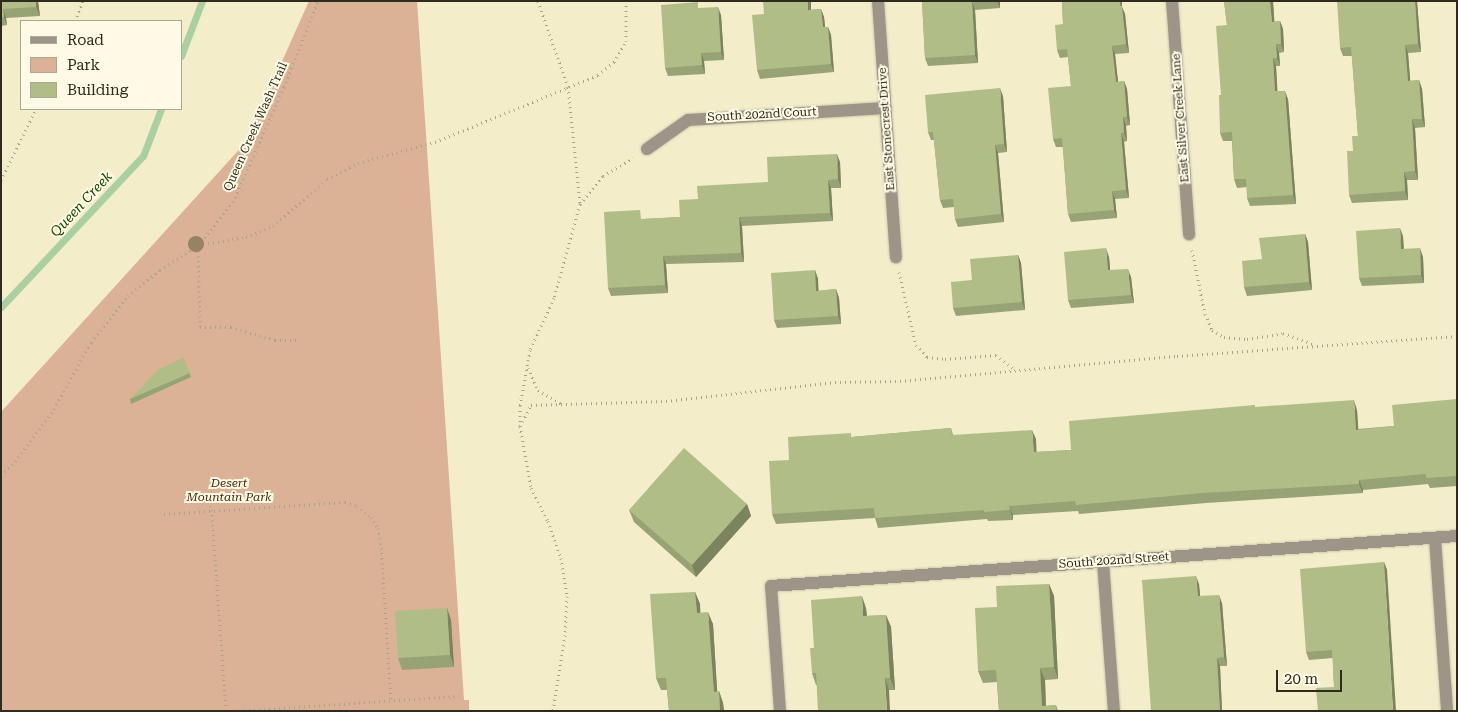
<!DOCTYPE html>
<html>
<head>
<meta charset="utf-8">
<style>
  body { margin:0 }
  #map { position:relative; width:1458px; height:712px; overflow:hidden; background:#f3edca; font-family:"Roboto Serif",serif }
  div>[style] { position:absolute }
  .green>* { inset:0; background:#dbb296 }
  .stream>* { height:7px; margin:-3.5px; padding:0 3.5px; transform-origin:3.5px; border-radius:3.5px; background:#aad0a2 }
  .path>* { height:3px; margin-top:-1.5px; transform-origin:0; background:repeating-linear-gradient(90deg,#aaa58a 0 1px,transparent 0 5px) }
  .roads { filter:drop-shadow(0 0 1px #d0caab) drop-shadow(0 0 1px #d0caab) }
  .minor>* { height:12px; margin:-6px; padding:0 6px; transform-origin:6px; border-radius:6px; background:#9d9588 }
  .trees>* { width:16px; height:16px; margin:-8px; border-radius:50%; background:#978264 }
  .wall>* { inset:0; background:#97a374 }
  .shaded-wall>* { inset:0; background:#7b845e }
  .building>* { inset:0; background:#b0bd87 }
  span { translate:-50% -50%; white-space:nowrap; text-align:center; line-height:1.15; -webkit-text-stroke:4px #fefae5; paint-order:stroke }
  .street-label { font-size:12px; color:#2e2b1e }
  .park-label { font-size:12px; color:#4c2b11; font-style:italic }
  .water-label { font-size:14px; color:#124404; font-style:italic }
  .frame { position:absolute; inset:0; border:2px solid #2e2b1e; pointer-events:none }
  .legend { position:absolute; left:20px; top:20px; width:162px; height:90px; box-sizing:border-box; background:#fefae5; border:1px solid #aba795; margin:0; padding:6px 9px; list-style:none; font-size:15px; color:#2e2b1e }
  .legend li { display:flex; align-items:center; gap:10px; height:25px }
  .legend b { width:25px; border:1px solid #aba795 }
  .scale { position:absolute; left:1276px; top:670px; width:66px; height:22px; box-sizing:border-box; border:2px solid #2e2b1e; border-top:0; padding-left:6px; font-size:15px; line-height:18px; white-space:nowrap; color:#2e2b1e; -webkit-text-stroke:4px #fefae5; paint-order:stroke }
</style>
</head>
<body>
<div id="map">
  <div class="green">
    <i style="clip-path:polygon(309px 1px,417px 1px,464px 700px,469px 700px,469px 711px,1px 711px,1px 412px,246px 142px)"></i>
  </div>
  <div class="stream">
    <i style="left:181px;top:56px;width:59px;rotate:-69.1deg"></i>
    <i style="left:1px;top:307px;width:207px;rotate:-46.8deg"></i>
    <i style="left:143px;top:156px;width:50px;rotate:-69deg"></i>
  </div>
  <div class="path">
    <i style="left:538px;top:1px;width:91px;rotate:70.8deg"></i>
    <i style="left:568px;top:87px;width:118px;rotate:84.1deg"></i>
    <i style="left:580px;top:204px;width:98px;rotate:105.5deg"></i>
    <i style="left:554px;top:298px;width:57px;rotate:114.8deg"></i>
    <i style="left:530px;top:350px;width:57px;rotate:100.1deg"></i>
    <i style="left:520px;top:406px;width:20px;rotate:90deg"></i>
    <i style="left:520px;top:426px;width:63px;rotate:79.9deg"></i>
    <i style="left:531px;top:488px;width:37px;rotate:63deg"></i>
    <i style="left:548px;top:521px;width:39px;rotate:71deg"></i>
    <i style="left:561px;top:558px;width:38px;rotate:81deg"></i>
    <i style="left:567px;top:596px;width:39px;rotate:93deg"></i>
    <i style="left:565px;top:635px;width:77px;rotate:99deg"></i>
    <i style="left:75px;top:21px;width:22px;rotate:-68deg"></i>
    <i style="left:1px;top:180px;width:79px;rotate:-63.8deg"></i>
    <i style="left:580px;top:204px;width:36px;rotate:-51deg"></i>
    <i style="left:603px;top:176px;width:35px;rotate:-31deg"></i>
    <i style="left:198px;top:245px;width:49px;rotate:-9.5deg"></i>
    <i style="left:246px;top:237px;width:29px;rotate:-22deg"></i>
    <i style="left:273px;top:226px;width:72px;rotate:-41deg"></i>
    <i style="left:327px;top:179px;width:35px;rotate:-27deg"></i>
    <i style="left:358px;top:163px;width:80px;rotate:-15.3deg"></i>
    <i style="left:435px;top:142px;width:176px;rotate:-22.3deg"></i>
    <i style="left:598px;top:75px;width:21px;rotate:-39deg"></i>
    <i style="left:614px;top:62px;width:24px;rotate:-60deg"></i>
    <i style="left:626px;top:41px;width:40px;rotate:-90deg"></i>
    <i style="left:198px;top:246px;width:81px;rotate:88.6deg"></i>
    <i style="left:200px;top:327px;width:31px"></i>
    <i style="left:231px;top:327px;width:46px;rotate:16.5deg"></i>
    <i style="left:275px;top:340px;width:24px"></i>
    <i style="left:1192px;top:250px;width:65px;rotate:78.5deg"></i>
    <i style="left:1205px;top:314px;width:17px;rotate:66deg"></i>
    <i style="left:1212px;top:330px;width:14px;rotate:30deg"></i>
    <i style="left:1224px;top:337px;width:23px;rotate:5deg"></i>
    <i style="left:1247px;top:339px;width:36px;rotate:-9deg"></i>
    <i style="left:1283px;top:333px;width:33px;rotate:20deg"></i>
    <i style="left:899px;top:272px;width:75px;rotate:76.9deg"></i>
    <i style="left:916px;top:345px;width:16px;rotate:47deg"></i>
    <i style="left:927px;top:357px;width:18px;rotate:6deg"></i>
    <i style="left:945px;top:359px;width:51px;rotate:-4.5deg"></i>
    <i style="left:996px;top:355px;width:25px;rotate:37deg"></i>
    <i style="left:528px;top:368px;width:24px;rotate:66deg"></i>
    <i style="left:538px;top:390px;width:27px;rotate:31deg"></i>
    <i style="left:520px;top:426px;width:24px;rotate:-62deg"></i>
    <i style="left:531px;top:405px;width:135px;rotate:-1.7deg"></i>
    <i style="left:666px;top:401px;width:170px;rotate:-6.4deg"></i>
    <i style="left:835px;top:382px;width:65px;rotate:-0.9deg"></i>
    <i style="left:900px;top:381px;width:278px;rotate:-5.2deg"></i>
    <i style="left:1177px;top:356px;width:281px;rotate:-4.1deg"></i>
    <i style="left:1px;top:475px;width:15px;rotate:-42deg"></i>
    <i style="left:12px;top:465px;width:70px;rotate:-53.1deg"></i>
    <i style="left:54px;top:409px;width:77px;rotate:-61.1deg"></i>
    <i style="left:91px;top:342px;width:59px;rotate:-51.2deg"></i>
    <i style="left:128px;top:296px;width:41px;rotate:-39.1deg"></i>
    <i style="left:160px;top:270px;width:45px;rotate:-33.3deg"></i>
    <i style="left:198px;top:245px;width:55px;rotate:-50.9deg"></i>
    <i style="left:233px;top:202px;width:126px;rotate:-66.1deg"></i>
    <i style="left:284px;top:87px;width:92px;rotate:-68.4deg"></i>
    <i style="left:211px;top:505px;width:207px;rotate:85.8deg"></i>
    <i style="left:164px;top:514px;width:181px;rotate:-3.8deg"></i>
    <i style="left:345px;top:502px;width:13px;rotate:18deg"></i>
    <i style="left:357px;top:506px;width:18px;rotate:38deg"></i>
    <i style="left:371px;top:517px;width:13px;rotate:58deg"></i>
    <i style="left:378px;top:528px;width:15px;rotate:79deg"></i>
    <i style="left:381px;top:543px;width:157px;rotate:86.4deg"></i>
    <i style="left:234px;top:711px;width:225px;rotate:-3.8deg"></i>
  </div>
  <div class="roads">
    <div class="minor">
      <i style="left:878px;top:1px;width:257px;rotate:86deg"></i>
      <i style="left:1172px;top:1px;width:234px;rotate:85.8deg"></i>
      <i style="left:647px;top:149px;width:50px;rotate:-35.3deg"></i>
      <i style="left:688px;top:120px;width:198px;rotate:-3.5deg"></i>
      <i style="left:1435px;top:538px;width:173px;rotate:86deg"></i>
      <i style="left:1103px;top:562px;width:149px;rotate:85.8deg"></i>
      <i style="left:780px;top:711px;width:125px;rotate:-94.1deg"></i>
      <i style="left:771px;top:586px;width:688px;rotate:-4.17deg"></i>
    </div>
  </div>
  <div class="trees">
    <i style="left:196px;top:244px"></i>
  </div>
  <div class="wall">
    <i style="clip-path:polygon(1px 1px,38px 1px,40px 16px,6px 18px,7px 25px,1px 26px)"></i>
    <i style="clip-path:polygon(811px 1px,811px 10px,821px 9px,824px 17px,825px 27px,828px 27px,831px 35px,834px 72px,760px 79px,757px 70px,764px 14px)"></i>
    <i style="clip-path:polygon(922px 1px,1000px 1px,1000px 8px,975px 10px,978px 63px,928px 66px,925px 58px)"></i>
    <i style="clip-path:polygon(1062px 1px,1122px 1px,1122px 7px,1125px 14px,1129px 53px,1115px 54px,1118px 82px,1124px 81px,1127px 89px,1130px 125px,1126px 126px,1127px 141px,1124px 142px,1129px 198px,1115px 199px,1117px 218px,1071px 222px,1068px 214px,1063px 147px,1056px 147px,1053px 139px,1071px 86px,1068px 57px,1060px 58px,1057px 50px,1063px 24px)"></i>
    <i style="clip-path:polygon(1224px 1px,1273px 1px,1274px 22px,1280px 21px,1283px 29px,1284px 52px,1279px 53px,1280px 66px,1276px 66px,1277px 91px,1288px 99px,1296px 204px,1250px 206px,1247px 198px,1247px 187px,1237px 188px,1234px 179px,1232px 141px,1223px 141px,1220px 133px,1221px 95px,1227px 25px)"></i>
    <i style="clip-path:polygon(1417px 1px,1421px 52px,1408px 53px,1410px 81px,1419px 80px,1422px 89px,1425px 127px,1415px 128px,1418px 180px,1407px 180px,1408px 200px,1352px 203px,1349px 195px,1353px 151px,1358px 136px,1352px 56px,1343px 56px,1340px 48px)"></i>
    <i style="clip-path:polygon(700px 8px,721px 15px,724px 60px,704px 61px,705px 74px,668px 76px,665px 68px)"></i>
    <i style="clip-path:polygon(1003px 96px,1007px 152px,998px 153px,1004px 222px,958px 227px,955px 219px,954px 207px,943px 208px,940px 200px,934px 140px,931px 140px,928px 132px)"></i>
    <i style="clip-path:polygon(840px 162px,841px 188px,831px 188px,833px 221px,742px 226px,744px 262px,666px 264px,668px 293px,611px 296px,608px 288px,644px 219px,680px 217px,698px 199px,768px 182px)"></i>
    <i style="clip-path:polygon(1305px 234px,1308px 242px,1312px 290px,1247px 296px,1244px 287px,1262px 259px)"></i>
    <i style="clip-path:polygon(1403px 236px,1404px 249px,1423px 257px,1424px 283px,1362px 286px,1359px 278px)"></i>
    <i style="clip-path:polygon(1018px 255px,1021px 263px,1025px 310px,956px 316px,953px 308px,972px 280px)"></i>
    <i style="clip-path:polygon(1109px 257px,1110px 270px,1131px 277px,1134px 303px,1071px 308px,1068px 300px)"></i>
    <i style="clip-path:polygon(815px 270px,818px 279px,818px 291px,836px 289px,839px 298px,841px 324px,777px 328px,774px 320px)"></i>
    <i style="clip-path:polygon(183px 358px,191px 377px,131px 404px,130px 399px)"></i>
    <i style="clip-path:polygon(1457px 399px,1457px 486px,1430px 488px,1428px 484px,1363px 490px,1363px 493px,1206px 503px,1079px 514px,1078px 511px,1013px 515px,1013px 520px,988px 521px,987px 519px,878px 528px,875px 518px,776px 524px,772px 514px,789px 460px,852px 437px,951px 428px,953px 435px,1036px 439px,1036px 452px,1071px 450px,1255px 405px,1255px 407px,1357px 410px,1358px 429px,1394px 426px)"></i>
    <i style="clip-path:polygon(747px 504px,751px 516px,696px 577px,634px 522px,629px 510px)"></i>
    <i style="clip-path:polygon(1384px 562px,1387px 570px,1334px 687px,1333px 658px,1309px 660px,1306px 652px)"></i>
    <i style="clip-path:polygon(1049px 584px,1054px 596px,1058px 679px,1045px 680px,1046px 706px,1056px 705px,1058px 711px,999px 711px,997px 682px,983px 683px,978px 671px,997px 607px)"></i>
    <i style="clip-path:polygon(1199px 584px,1200px 596px,1222px 603px,1227px 666px,1220px 666px,1222px 711px,1151px 711px)"></i>
    <i style="clip-path:polygon(695px 592px,700px 604px,700px 613px,713px 624px,717px 692px,719px 691px,723px 703px,724px 711px,669px 711px,667px 690px,661px 690px,656px 678px)"></i>
    <i style="clip-path:polygon(447px 608px,451px 620px,454px 667px,402px 670px,398px 658px)"></i>
    <i style="clip-path:polygon(866px 608px,867px 616px,886px 615px,891px 627px,895px 690px,889px 690px,816px 685px,812px 673px,814px 648px)"></i>
  </div>
  <div class="shaded-wall">
    <i style="clip-path:polygon(36px 1px,38px 1px,40px 16px,36px 7px)"></i>
    <i style="clip-path:polygon(808px 1px,811px 1px,811px 18px,808px 10px)"></i>
    <i style="clip-path:polygon(972px 1px,975px 10px,978px 63px,975px 55px)"></i>
    <i style="clip-path:polygon(997px 1px,1000px 1px,1000px 8px)"></i>
    <i style="clip-path:polygon(1120px 1px,1122px 1px,1122px 7px,1125px 14px,1129px 53px,1126px 44px)"></i>
    <i style="clip-path:polygon(1270px 1px,1273px 1px,1275px 30px,1272px 22px)"></i>
    <i style="clip-path:polygon(1415px 1px,1417px 1px,1421px 52px,1418px 44px)"></i>
    <i style="clip-path:polygon(718px 7px,721px 15px,724px 60px,721px 52px)"></i>
    <i style="clip-path:polygon(3px 9px,6px 18px,7px 25px,4px 17px)"></i>
    <i style="clip-path:polygon(821px 9px,824px 17px,826px 35px,823px 27px)"></i>
    <i style="clip-path:polygon(1280px 21px,1283px 29px,1284px 52px,1281px 44px)"></i>
    <i style="clip-path:polygon(828px 27px,831px 35px,834px 72px,831px 64px)"></i>
    <i style="clip-path:polygon(1276px 44px,1279px 53px,1280px 66px,1277px 58px)"></i>
    <i style="clip-path:polygon(1405px 45px,1408px 53px,1411px 90px,1408px 81px)"></i>
    <i style="clip-path:polygon(1112px 46px,1115px 54px,1119px 90px,1116px 82px)"></i>
    <i style="clip-path:polygon(701px 53px,704px 61px,705px 74px,702px 65px)"></i>
    <i style="clip-path:polygon(1273px 58px,1276px 66px,1278px 99px,1275px 91px)"></i>
    <i style="clip-path:polygon(1419px 80px,1422px 89px,1425px 127px,1422px 119px)"></i>
    <i style="clip-path:polygon(1124px 81px,1127px 89px,1130px 125px,1127px 117px)"></i>
    <i style="clip-path:polygon(1000px 88px,1003px 96px,1007px 152px,1004px 144px)"></i>
    <i style="clip-path:polygon(1285px 91px,1288px 99px,1296px 204px,1293px 195px)"></i>
    <i style="clip-path:polygon(1123px 117px,1126px 126px,1127px 141px,1124px 133px)"></i>
    <i style="clip-path:polygon(1412px 119px,1415px 128px,1418px 180px,1415px 171px)"></i>
    <i style="clip-path:polygon(1121px 133px,1124px 142px,1129px 198px,1126px 190px)"></i>
    <i style="clip-path:polygon(995px 145px,998px 153px,1004px 222px,1001px 214px)"></i>
    <i style="clip-path:polygon(837px 154px,840px 162px,841px 188px,838px 179px)"></i>
    <i style="clip-path:polygon(1404px 172px,1407px 180px,1408px 200px,1405px 191px)"></i>
    <i style="clip-path:polygon(828px 180px,831px 188px,833px 221px,830px 213px)"></i>
    <i style="clip-path:polygon(1112px 191px,1115px 199px,1117px 218px,1114px 210px)"></i>
    <i style="clip-path:polygon(739px 217px,742px 226px,744px 262px,741px 253px)"></i>
    <i style="clip-path:polygon(1400px 228px,1403px 236px,1404px 258px,1401px 249px)"></i>
    <i style="clip-path:polygon(1305px 234px,1308px 242px,1312px 290px,1309px 282px)"></i>
    <i style="clip-path:polygon(1106px 248px,1109px 257px,1111px 279px,1108px 270px)"></i>
    <i style="clip-path:polygon(1420px 248px,1423px 257px,1424px 283px,1421px 275px)"></i>
    <i style="clip-path:polygon(1018px 255px,1021px 263px,1025px 310px,1022px 302px)"></i>
    <i style="clip-path:polygon(663px 256px,666px 264px,668px 293px,665px 285px)"></i>
    <i style="clip-path:polygon(1128px 269px,1131px 277px,1134px 303px,1131px 295px)"></i>
    <i style="clip-path:polygon(815px 270px,818px 279px,819px 299px,816px 291px)"></i>
    <i style="clip-path:polygon(836px 289px,839px 298px,841px 324px,838px 316px)"></i>
    <i style="clip-path:polygon(1354px 400px,1357px 410px,1359px 439px,1356px 430px)"></i>
    <i style="clip-path:polygon(1032px 430px,1036px 439px,1037px 462px,1034px 452px)"></i>
    <i style="clip-path:polygon(1359px 480px,1363px 490px,1363px 493px,1359px 484px)"></i>
    <i style="clip-path:polygon(747px 504px,751px 516px,696px 577px,692px 565px)"></i>
    <i style="clip-path:polygon(1009px 506px,1013px 515px,1013px 520px,1010px 510px)"></i>
    <i style="clip-path:polygon(1384px 562px,1387px 570px,1396px 711px,1393px 711px)"></i>
    <i style="clip-path:polygon(1196px 576px,1199px 584px,1201px 605px,1198px 596px)"></i>
    <i style="clip-path:polygon(1049px 584px,1054px 596px,1058px 679px,1054px 667px)"></i>
    <i style="clip-path:polygon(695px 592px,700px 604px,701px 625px,697px 613px)"></i>
    <i style="clip-path:polygon(1219px 595px,1222px 603px,1227px 666px,1224px 657px)"></i>
    <i style="clip-path:polygon(862px 596px,866px 608px,868px 628px,863px 616px)"></i>
    <i style="clip-path:polygon(447px 608px,451px 620px,454px 667px,450px 655px)"></i>
    <i style="clip-path:polygon(708px 612px,713px 624px,718px 704px,714px 692px)"></i>
    <i style="clip-path:polygon(886px 615px,891px 627px,895px 690px,890px 678px)"></i>
    <i style="clip-path:polygon(1217px 658px,1220px 666px,1222px 711px,1220px 711px)"></i>
    <i style="clip-path:polygon(1040px 668px,1045px 680px,1046px 711px,1042px 706px)"></i>
    <i style="clip-path:polygon(885px 678px,889px 690px,890px 711px,887px 711px)"></i>
    <i style="clip-path:polygon(719px 691px,723px 703px,724px 711px,720px 711px)"></i>
  </div>
  <div class="building">
    <i style="clip-path:polygon(1px 1px,36px 1px,36px 7px,3px 9px,4px 17px,1px 17px)"></i>
    <i style="clip-path:polygon(763px 1px,808px 1px,808px 10px,821px 9px,823px 27px,828px 27px,831px 64px,757px 70px,752px 15px,764px 14px)"></i>
    <i style="clip-path:polygon(922px 1px,974px 1px,972px 1px,975px 55px,925px 58px)"></i>
    <i style="clip-path:polygon(1062px 1px,1120px 1px,1120px 6px,1122px 6px,1126px 44px,1112px 46px,1116px 82px,1124px 81px,1127px 117px,1123px 117px,1124px 133px,1121px 133px,1126px 190px,1112px 191px,1114px 210px,1068px 214px,1062px 138px,1053px 139px,1048px 88px,1071px 86px,1067px 49px,1057px 50px,1055px 25px,1063px 24px)"></i>
    <i style="clip-path:polygon(1224px 1px,1270px 1px,1272px 22px,1280px 21px,1281px 44px,1276px 44px,1277px 58px,1273px 58px,1275px 91px,1285px 91px,1293px 195px,1247px 198px,1246px 179px,1234px 179px,1232px 132px,1220px 133px,1219px 95px,1221px 95px,1216px 26px,1227px 25px)"></i>
    <i style="clip-path:polygon(1337px 1px,1415px 1px,1418px 44px,1405px 45px,1408px 81px,1419px 80px,1422px 119px,1412px 119px,1415px 171px,1404px 172px,1405px 191px,1349px 195px,1347px 151px,1353px 151px,1352px 136px,1358px 136px,1351px 47px,1340px 48px)"></i>
    <i style="clip-path:polygon(698px 2px,698px 8px,718px 7px,721px 52px,701px 53px,702px 65px,665px 68px,661px 5px)"></i>
    <i style="clip-path:polygon(1000px 88px,1004px 144px,995px 145px,1001px 214px,955px 219px,953px 199px,940px 200px,933px 132px,928px 132px,925px 95px)"></i>
    <i style="clip-path:polygon(837px 154px,838px 179px,828px 180px,830px 213px,739px 217px,741px 253px,663px 256px,665px 285px,608px 288px,604px 212px,640px 210px,641px 219px,680px 217px,679px 200px,698px 199px,697px 186px,768px 182px,767px 157px)"></i>
    <i style="clip-path:polygon(1400px 228px,1401px 249px,1420px 248px,1421px 275px,1359px 278px,1356px 231px)"></i>
    <i style="clip-path:polygon(1305px 234px,1309px 282px,1244px 287px,1242px 261px,1262px 259px,1259px 238px)"></i>
    <i style="clip-path:polygon(1106px 248px,1108px 270px,1128px 269px,1131px 295px,1068px 300px,1064px 252px)"></i>
    <i style="clip-path:polygon(1018px 255px,1022px 302px,953px 308px,951px 282px,972px 280px,970px 259px)"></i>
    <i style="clip-path:polygon(815px 270px,816px 291px,836px 289px,838px 316px,774px 320px,771px 273px)"></i>
    <i style="clip-path:polygon(183px 358px,190px 373px,130px 399px,159px 369px)"></i>
    <i style="clip-path:polygon(1457px 399px,1457px 476px,1426px 478px,1426px 474px,1359px 480px,1359px 484px,1202px 493px,1076px 505px,1075px 501px,1009px 506px,1010px 510px,984px 512px,984px 510px,875px 518px,874px 508px,772px 514px,769px 461px,789px 460px,788px 437px,851px 433px,851px 437px,951px 428px,952px 435px,1032px 430px,1034px 452px,1071px 450px,1069px 421px,1255px 405px,1255px 407px,1354px 400px,1356px 430px,1394px 426px,1392px 405px)"></i>
    <i style="clip-path:polygon(684px 448px,747px 504px,692px 565px,629px 510px)"></i>
    <i style="clip-path:polygon(1384px 562px,1393px 711px,1318px 711px,1316px 688px,1334px 687px,1332px 650px,1306px 652px,1300px 569px)"></i>
    <i style="clip-path:polygon(1196px 576px,1198px 596px,1219px 595px,1224px 657px,1217px 658px,1220px 711px,1151px 711px,1142px 580px)"></i>
    <i style="clip-path:polygon(1049px 584px,1054px 667px,1040px 668px,1042px 706px,1056px 705px,1056px 711px,999px 711px,996px 670px,978px 671px,975px 608px,997px 607px,996px 586px)"></i>
    <i style="clip-path:polygon(695px 592px,697px 613px,708px 612px,714px 692px,719px 691px,720px 711px,669px 711px,666px 678px,656px 678px,650px 594px)"></i>
    <i style="clip-path:polygon(862px 596px,863px 616px,886px 615px,890px 678px,885px 678px,887px 711px,818px 711px,816px 673px,812px 673px,810px 648px,814px 648px,811px 600px)"></i>
    <i style="clip-path:polygon(447px 608px,450px 655px,398px 658px,395px 611px)"></i>
  </div>
  <div class="street-label">
    <span style="left:762px;top:115px;rotate:-3deg">South 202nd Court</span>
    <span style="left:1181px;top:118px;rotate:-94deg">East Silver Creek Lane</span>
    <span style="left:256px;top:127px;rotate:-66deg">Queen Creek Wash Trail</span>
    <span style="left:887px;top:129px;rotate:-94deg">East Stonecrest Drive</span>
    <span style="left:1114px;top:561px;rotate:-4deg">South 202nd Street</span>
  </div>
  <div class="park-label">
    <span style="left:229px;top:491px">Desert<br>Mountain Park</span>
  </div>
  <div class="water-label">
    <span style="left:81px;top:204px;rotate:-47deg">Queen Creek</span>
  </div>
  <div class="frame"></div>
  <ul class="legend">
  <li><b style="height:6px;background:#9d9588"></b>Road</li>
  <li><b style="height:14px;background:#dbb296"></b>Park</li>
  <li><b style="height:14px;background:#b0bd87"></b>Building</li>
  </ul>
  <div class="scale">20 m</div>
</div>
</body>
</html>
